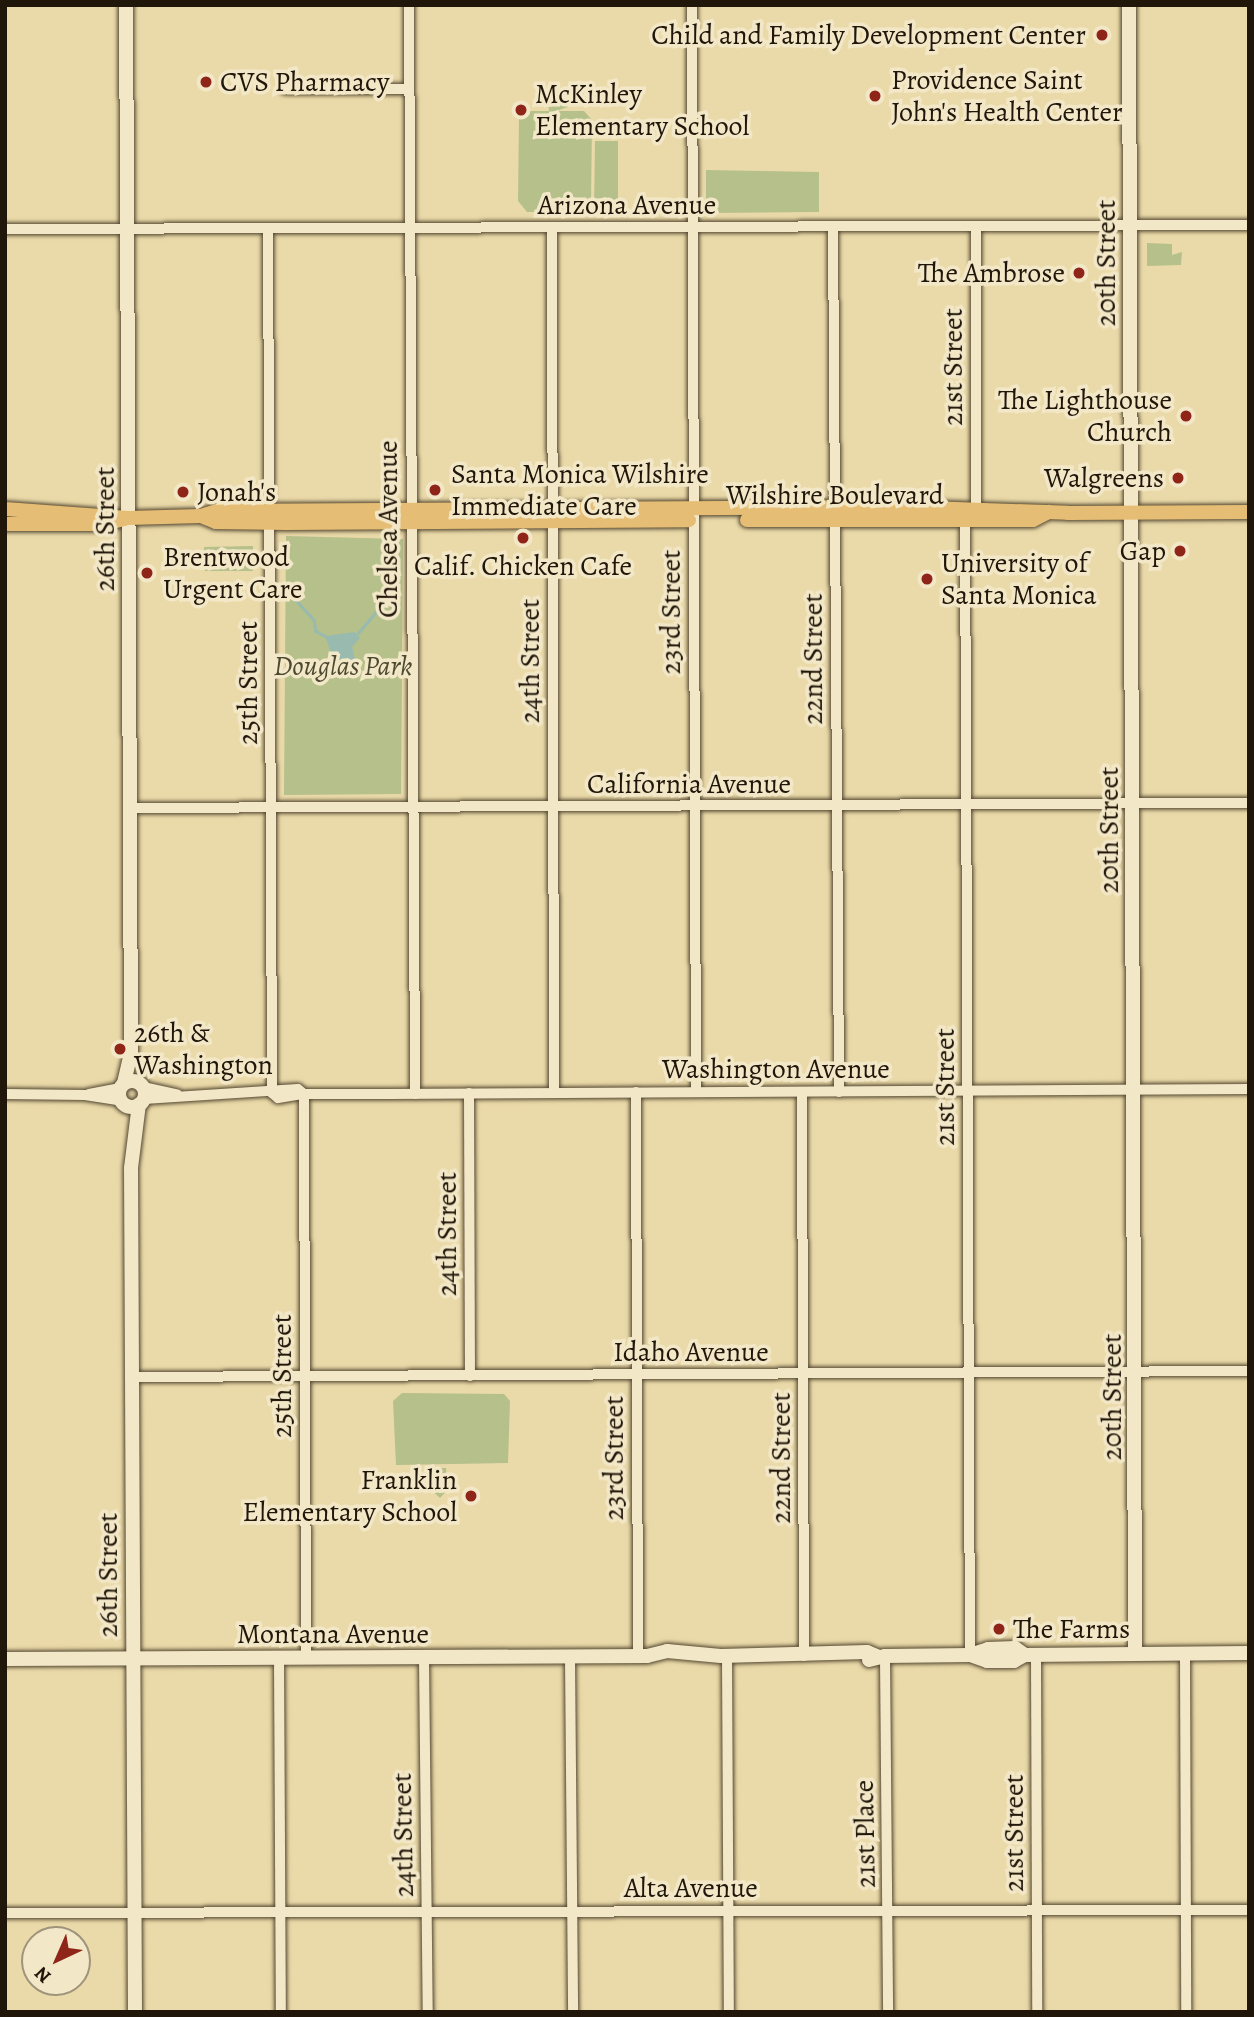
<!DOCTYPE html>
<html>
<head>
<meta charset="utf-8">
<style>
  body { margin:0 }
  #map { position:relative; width:1254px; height:2017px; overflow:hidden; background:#ebdaa9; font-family:Alegreya,serif }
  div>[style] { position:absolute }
  .green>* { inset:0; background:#b5c08a }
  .water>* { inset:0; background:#99baaf }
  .stream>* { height:2.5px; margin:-1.25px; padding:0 1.25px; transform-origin:1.25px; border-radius:1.25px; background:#99baaf }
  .roads { filter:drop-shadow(0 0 2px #534731) drop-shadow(0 0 2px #534731) }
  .street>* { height:10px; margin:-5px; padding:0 5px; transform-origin:5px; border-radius:5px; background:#f2e7c7 }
  .secondary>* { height:14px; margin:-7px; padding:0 7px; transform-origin:7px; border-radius:7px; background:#f2e7c7 }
  .secondary>.ring { margin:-7px; padding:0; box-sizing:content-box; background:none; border:14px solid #f2e7c7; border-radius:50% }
  .primary>* { height:14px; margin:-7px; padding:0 7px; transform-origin:7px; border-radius:7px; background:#e6bd74 }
  .dots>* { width:19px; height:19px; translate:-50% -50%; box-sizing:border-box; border:4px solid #f2e7c7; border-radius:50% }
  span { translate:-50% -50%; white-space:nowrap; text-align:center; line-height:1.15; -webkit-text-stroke:7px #f2e7c7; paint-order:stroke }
  .poi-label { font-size:28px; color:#201609 }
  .right { translate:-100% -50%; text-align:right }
  .left { translate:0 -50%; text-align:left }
  .street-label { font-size:28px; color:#201609 }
  .park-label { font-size:28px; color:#4d4930; font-style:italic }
  .frame { position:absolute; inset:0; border:7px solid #201609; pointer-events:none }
  .north { position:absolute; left:21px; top:1926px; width:70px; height:70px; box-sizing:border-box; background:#f2e7c7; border:2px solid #9e937b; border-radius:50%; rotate:224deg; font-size:19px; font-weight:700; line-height:28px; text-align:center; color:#201609 }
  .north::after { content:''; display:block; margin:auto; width:24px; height:32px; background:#8f2418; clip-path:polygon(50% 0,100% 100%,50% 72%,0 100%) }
</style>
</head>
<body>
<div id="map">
  <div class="green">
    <i style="clip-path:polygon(563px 94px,568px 94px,568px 107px,556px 111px,584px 111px,592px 120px,591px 205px,584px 211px,527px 212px,518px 201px,519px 117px,526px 111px,549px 111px,547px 95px)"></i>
    <i style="clip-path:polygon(595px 141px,618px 141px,618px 212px,594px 212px)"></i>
    <i style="clip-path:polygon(706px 170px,819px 172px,819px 212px,706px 213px)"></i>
    <i style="clip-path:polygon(1147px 243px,1172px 244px,1172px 255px,1182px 252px,1181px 265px,1147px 266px)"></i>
    <i style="clip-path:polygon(286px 536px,403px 539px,401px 794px,284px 795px)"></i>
    <i style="clip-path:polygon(253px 546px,253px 571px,205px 571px,204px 547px)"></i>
    <i style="clip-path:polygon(402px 1393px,504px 1394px,510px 1401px,508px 1463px,396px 1465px,393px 1401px)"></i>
    <i style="clip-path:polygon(428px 1468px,446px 1468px,448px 1489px,440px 1498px,428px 1487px)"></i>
  </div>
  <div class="water">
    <i style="clip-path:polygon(355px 632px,360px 638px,352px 647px,356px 664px,339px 675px,325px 636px)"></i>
  </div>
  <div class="stream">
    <i style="left:296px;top:593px;width:7px;rotate:90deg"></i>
    <i style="left:296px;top:600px;width:27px;rotate:48deg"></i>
    <i style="left:314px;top:620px;width:11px;rotate:80deg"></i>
    <i style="left:316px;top:631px;width:10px;rotate:29deg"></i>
    <i style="left:358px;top:633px;width:43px;rotate:-49.7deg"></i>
  </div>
  <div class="roads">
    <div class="street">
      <i style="left:409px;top:5px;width:1089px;rotate:89.68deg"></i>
      <i style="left:692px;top:5px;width:1087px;rotate:89.79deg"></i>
      <i style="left:285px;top:89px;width:123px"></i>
      <i style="left:833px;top:226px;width:866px;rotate:89.6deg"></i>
      <i style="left:976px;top:226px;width:282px;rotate:90deg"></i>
      <i style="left:5px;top:229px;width:1244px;rotate:-0.18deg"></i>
      <i style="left:552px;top:229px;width:864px;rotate:89.87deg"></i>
      <i style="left:268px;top:230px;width:863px;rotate:89.73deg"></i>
      <i style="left:965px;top:519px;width:1136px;rotate:89.75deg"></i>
      <i style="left:130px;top:808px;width:1119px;rotate:-0.26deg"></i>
      <i style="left:143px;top:1087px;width:35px;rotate:12deg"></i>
      <i style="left:636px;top:1092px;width:564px;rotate:89.8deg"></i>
      <i style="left:802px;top:1092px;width:564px;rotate:89.8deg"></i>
      <i style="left:272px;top:1093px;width:8px;rotate:40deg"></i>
      <i style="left:278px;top:1098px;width:26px;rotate:-9deg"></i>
      <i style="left:469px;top:1093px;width:283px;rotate:89.8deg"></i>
      <i style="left:5px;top:1094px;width:80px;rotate:0.7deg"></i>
      <i style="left:85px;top:1095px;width:36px;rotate:9deg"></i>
      <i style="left:89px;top:1094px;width:32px;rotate:-11deg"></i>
      <i style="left:304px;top:1094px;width:564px;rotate:89.8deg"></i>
      <i style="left:144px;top:1099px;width:154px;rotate:-3.7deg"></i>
      <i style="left:298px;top:1089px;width:8px;rotate:40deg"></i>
      <i style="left:304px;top:1094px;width:84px"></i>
      <i style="left:388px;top:1094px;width:861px;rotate:-0.33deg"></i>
      <i style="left:133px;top:1377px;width:1116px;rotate:-0.31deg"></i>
      <i style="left:1185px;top:1654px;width:358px;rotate:89.8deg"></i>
      <i style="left:1036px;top:1655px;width:357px;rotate:89.8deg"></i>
      <i style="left:727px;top:1656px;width:356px;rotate:89.7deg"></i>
      <i style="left:885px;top:1656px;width:356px;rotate:89.5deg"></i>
      <i style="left:570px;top:1657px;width:355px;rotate:89.5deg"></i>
      <i style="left:279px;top:1658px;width:354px;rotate:89.7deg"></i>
      <i style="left:424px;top:1658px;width:354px;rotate:89.4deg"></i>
      <i style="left:5px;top:1913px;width:1244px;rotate:-0.14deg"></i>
    </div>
    <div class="secondary">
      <i style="left:1129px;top:5px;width:1649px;rotate:89.79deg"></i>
      <i class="ring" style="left:119px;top:1081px;width:12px;height:12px"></i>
      <i style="left:124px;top:1083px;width:31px;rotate:-77deg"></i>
      <i style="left:131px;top:1053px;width:1048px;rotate:-90.27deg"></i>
      <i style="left:970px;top:1655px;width:19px;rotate:-18deg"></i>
      <i style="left:988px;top:1649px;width:27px;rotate:-2deg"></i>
      <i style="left:1015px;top:1648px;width:12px;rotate:35deg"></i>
      <i style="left:5px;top:1659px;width:642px;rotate:-0.27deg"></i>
      <i style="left:647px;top:1656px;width:21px;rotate:-14deg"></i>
      <i style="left:667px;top:1651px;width:54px;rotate:5.3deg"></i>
      <i style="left:721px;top:1656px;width:146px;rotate:-1.6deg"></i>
      <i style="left:867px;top:1652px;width:11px;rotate:22deg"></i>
      <i style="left:869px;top:1660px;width:16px;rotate:-14deg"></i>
      <i style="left:885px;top:1656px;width:85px;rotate:-0.7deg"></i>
      <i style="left:970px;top:1655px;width:18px;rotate:19deg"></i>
      <i style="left:987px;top:1661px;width:27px"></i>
      <i style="left:1014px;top:1661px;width:13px;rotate:-29deg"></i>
      <i style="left:1025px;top:1655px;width:224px;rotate:-0.5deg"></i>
      <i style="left:135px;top:2012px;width:844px;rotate:-90.27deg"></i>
      <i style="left:131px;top:1168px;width:64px;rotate:-82.9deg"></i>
    </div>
    <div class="primary">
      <i style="left:5px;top:509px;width:123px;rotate:4.2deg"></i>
      <i style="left:128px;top:518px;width:73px;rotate:-1.6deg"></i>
      <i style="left:201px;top:516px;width:16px;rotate:-18deg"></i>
      <i style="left:216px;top:511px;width:684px;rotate:-0.34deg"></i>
      <i style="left:900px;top:507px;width:168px;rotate:2deg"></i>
      <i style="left:1068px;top:513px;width:181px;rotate:-0.3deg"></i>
      <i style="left:201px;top:516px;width:16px;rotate:22deg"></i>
      <i style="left:216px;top:522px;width:70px;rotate:0.8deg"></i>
      <i style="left:286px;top:523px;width:403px;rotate:-0.4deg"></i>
      <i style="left:747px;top:520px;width:286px"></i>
      <i style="left:1033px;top:520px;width:18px;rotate:-27deg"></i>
      <i style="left:5px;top:524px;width:99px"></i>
      <i style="left:104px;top:524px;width:21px;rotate:-14deg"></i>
    </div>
  </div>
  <div class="dots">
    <i style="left:1102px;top:35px;background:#8f2418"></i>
    <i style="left:206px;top:82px;background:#8f2418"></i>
    <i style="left:875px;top:96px;background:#8f2418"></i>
    <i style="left:521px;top:110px;background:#8f2418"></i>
    <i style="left:1079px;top:273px;background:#8f2418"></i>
    <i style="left:1186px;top:416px;background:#8f2418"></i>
    <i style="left:1178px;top:478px;background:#8f2418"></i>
    <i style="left:435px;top:490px;background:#8f2418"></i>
    <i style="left:183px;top:492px;background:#8f2418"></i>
    <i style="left:523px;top:538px;background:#8f2418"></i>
    <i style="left:1180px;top:551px;background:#8f2418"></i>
    <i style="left:147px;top:573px;background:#8f2418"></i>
    <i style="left:927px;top:579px;background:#8f2418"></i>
    <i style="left:120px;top:1049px;background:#8f2418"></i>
    <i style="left:471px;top:1496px;background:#8f2418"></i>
    <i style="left:999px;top:1629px;background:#8f2418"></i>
  </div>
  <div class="poi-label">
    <span class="right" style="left:1086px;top:35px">Child and Family Development Center</span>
    <span class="left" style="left:891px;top:96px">Providence Saint<br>John's Health Center</span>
    <span class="left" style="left:220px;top:82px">CVS Pharmacy</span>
    <span class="left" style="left:535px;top:110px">McKinley<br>Elementary School</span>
    <span class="right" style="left:1065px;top:273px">The Ambrose</span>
    <span class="right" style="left:1172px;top:416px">The Lighthouse<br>Church</span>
    <span class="left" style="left:451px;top:490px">Santa Monica Wilshire<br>Immediate Care</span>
    <span class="right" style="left:1164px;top:478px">Walgreens</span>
    <span class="left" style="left:197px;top:492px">Jonah's</span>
    <span class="right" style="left:1166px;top:551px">Gap</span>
    <span class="left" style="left:163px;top:573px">Brentwood<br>Urgent Care</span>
    <span class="left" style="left:941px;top:579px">University of<br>Santa Monica</span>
    <span style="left:523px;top:566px">Calif. Chicken Cafe</span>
    <span class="left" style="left:134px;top:1049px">26th &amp;<br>Washington</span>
    <span class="right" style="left:457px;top:1496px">Franklin<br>Elementary School</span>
    <span class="left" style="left:1013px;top:1629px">The Farms</span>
  </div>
  <div class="street-label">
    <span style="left:627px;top:205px">Arizona Avenue</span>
    <span style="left:1106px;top:263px;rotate:-90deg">20th Street</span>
    <span style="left:953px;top:367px;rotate:-90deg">21st Street</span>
    <span style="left:835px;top:495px">Wilshire Boulevard</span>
    <span style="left:105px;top:529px;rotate:-90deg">26th Street</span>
    <span style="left:388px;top:529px;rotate:-90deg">Chelsea Avenue</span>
    <span style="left:671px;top:612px;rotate:-90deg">23rd Street</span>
    <span style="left:813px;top:659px;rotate:-90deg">22nd Street</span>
    <span style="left:530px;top:661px;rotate:-90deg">24th Street</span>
    <span style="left:248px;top:683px;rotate:-90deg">25th Street</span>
    <span style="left:689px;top:784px">California Avenue</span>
    <span style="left:1109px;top:830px;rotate:-90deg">20th Street</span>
    <span style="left:776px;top:1069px">Washington Avenue</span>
    <span style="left:945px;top:1087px;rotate:-90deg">21st Street</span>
    <span style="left:447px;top:1234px;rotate:-90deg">24th Street</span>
    <span style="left:691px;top:1352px">Idaho Avenue</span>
    <span style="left:282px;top:1376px;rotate:-90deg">25th Street</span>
    <span style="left:1112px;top:1397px;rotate:-90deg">20th Street</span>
    <span style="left:614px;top:1458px;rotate:-90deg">23rd Street</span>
    <span style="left:781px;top:1458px;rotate:-90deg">22nd Street</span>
    <span style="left:108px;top:1575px;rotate:-90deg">26th Street</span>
    <span style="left:333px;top:1634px">Montana Avenue</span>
    <span style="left:1014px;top:1833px;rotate:-90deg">21st Street</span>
    <span style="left:865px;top:1834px;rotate:-91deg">21st Place</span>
    <span style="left:403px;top:1835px;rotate:-91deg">24th Street</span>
    <span style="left:691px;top:1888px">Alta Avenue</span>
  </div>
  <div class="park-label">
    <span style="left:343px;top:666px">Douglas Park</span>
  </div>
  <div class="frame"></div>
  <div class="north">N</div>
</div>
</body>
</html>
